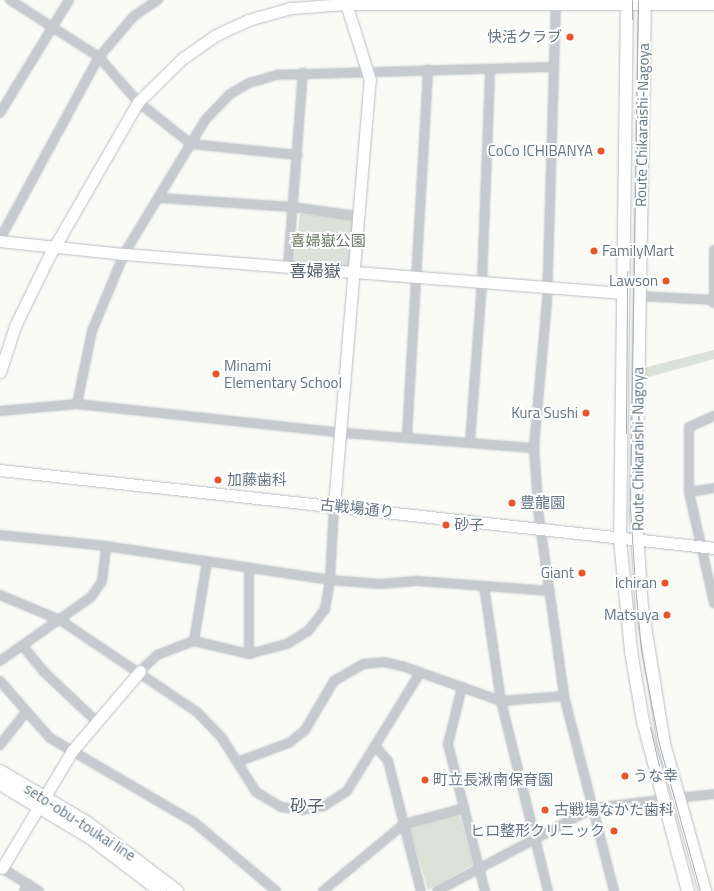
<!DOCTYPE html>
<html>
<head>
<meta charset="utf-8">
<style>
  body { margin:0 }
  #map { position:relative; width:714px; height:891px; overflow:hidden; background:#fafaf7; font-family:"Titillium Web","Noto Sans JP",sans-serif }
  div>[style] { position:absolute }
  .green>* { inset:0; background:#dbe2d8 }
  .roads { filter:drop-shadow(0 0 1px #b9bfc3) drop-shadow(0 0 1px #b9bfc3) }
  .street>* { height:8px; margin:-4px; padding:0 4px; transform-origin:4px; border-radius:4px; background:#c7cbcf }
  .secondary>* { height:11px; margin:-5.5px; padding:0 5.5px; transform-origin:5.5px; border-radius:5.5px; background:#fff }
  .primary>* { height:12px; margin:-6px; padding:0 6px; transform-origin:6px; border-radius:6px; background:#fff }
  .tram>* { height:1px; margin:-0.5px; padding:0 0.5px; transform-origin:0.5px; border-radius:0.5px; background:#a7aeb4 }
  .dots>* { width:11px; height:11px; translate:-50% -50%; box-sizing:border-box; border:2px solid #fff; border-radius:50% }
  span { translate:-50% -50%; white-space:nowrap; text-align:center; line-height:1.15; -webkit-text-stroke:4px #fff; paint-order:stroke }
  .poi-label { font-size:15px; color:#637584 }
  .right { translate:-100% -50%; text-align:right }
  .left { translate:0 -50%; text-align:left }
  .street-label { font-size:15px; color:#637584 }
  .park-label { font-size:15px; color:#677a63 }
  .quarter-label { font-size:17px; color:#56636e }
</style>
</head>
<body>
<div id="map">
  <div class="green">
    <i style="clip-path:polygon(300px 214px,353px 218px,352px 264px,348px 267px,294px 262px)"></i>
    <i style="clip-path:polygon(714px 350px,714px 359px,642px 379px,643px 368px)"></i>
    <i style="clip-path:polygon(459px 813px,473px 865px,428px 890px,410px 829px,412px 825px)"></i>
  </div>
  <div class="roads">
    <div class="street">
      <i style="left:10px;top:0;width:106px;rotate:32.6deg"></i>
      <i style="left:99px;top:57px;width:60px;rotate:49.1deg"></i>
      <i style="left:138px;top:102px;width:68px;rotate:38.4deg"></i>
      <i style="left:191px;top:144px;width:107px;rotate:5.9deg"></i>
      <i style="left:556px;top:0;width:301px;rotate:91.7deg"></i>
      <i style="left:547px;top:301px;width:148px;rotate:95.1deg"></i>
      <i style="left:534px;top:448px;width:69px;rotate:85.9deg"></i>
      <i style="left:539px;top:517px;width:181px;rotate:82deg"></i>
      <i style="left:564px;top:696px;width:201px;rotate:75.6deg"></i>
      <i style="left:0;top:113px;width:132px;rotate:-58.6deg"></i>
      <i style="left:161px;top:198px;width:131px;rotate:3.9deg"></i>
      <i style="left:292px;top:207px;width:67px;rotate:7.8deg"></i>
      <i style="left:0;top:239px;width:207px;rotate:-61.5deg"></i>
      <i style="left:99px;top:57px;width:54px;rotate:-49.5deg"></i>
      <i style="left:134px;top:16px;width:29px;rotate:-34deg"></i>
      <i style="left:714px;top:250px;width:53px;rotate:90deg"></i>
      <i style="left:288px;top:266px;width:194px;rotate:-85.6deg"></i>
      <i style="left:638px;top:296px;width:76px;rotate:3deg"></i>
      <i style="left:77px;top:404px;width:75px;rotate:-78.4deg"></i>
      <i style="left:92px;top:331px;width:83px;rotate:-67.4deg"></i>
      <i style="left:124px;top:254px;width:157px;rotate:-58.8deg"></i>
      <i style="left:205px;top:120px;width:36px;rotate:-46deg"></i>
      <i style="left:230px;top:94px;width:22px;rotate:-30deg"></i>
      <i style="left:249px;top:83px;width:29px;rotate:-16deg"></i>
      <i style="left:277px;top:75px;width:277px;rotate:-1.7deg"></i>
      <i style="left:0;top:411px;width:77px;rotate:-5.2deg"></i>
      <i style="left:77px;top:404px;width:258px;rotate:6.2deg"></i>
      <i style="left:333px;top:432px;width:202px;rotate:4.6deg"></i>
      <i style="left:714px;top:416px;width:27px;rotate:156deg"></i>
      <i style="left:689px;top:427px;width:65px;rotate:90deg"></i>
      <i style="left:689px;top:492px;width:114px;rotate:77.3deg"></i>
      <i style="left:407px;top:436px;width:367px;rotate:-86.7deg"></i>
      <i style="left:470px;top:442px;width:160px;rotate:-85.7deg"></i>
      <i style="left:482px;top:282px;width:212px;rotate:-87.8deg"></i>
      <i style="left:689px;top:492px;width:25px;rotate:-9deg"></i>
      <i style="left:0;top:535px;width:107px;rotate:5.9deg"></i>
      <i style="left:106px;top:546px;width:227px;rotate:8.6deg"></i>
      <i style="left:330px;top:580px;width:51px;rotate:4.5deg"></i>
      <i style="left:381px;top:584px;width:37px;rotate:-5deg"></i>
      <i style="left:418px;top:581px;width:132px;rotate:4.3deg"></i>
      <i style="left:484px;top:586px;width:116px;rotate:81.6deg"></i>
      <i style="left:501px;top:701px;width:196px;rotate:76.1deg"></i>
      <i style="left:0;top:595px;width:65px;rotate:22.6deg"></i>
      <i style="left:60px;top:620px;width:165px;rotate:33.9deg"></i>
      <i style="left:197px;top:712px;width:36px;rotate:46deg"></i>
      <i style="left:222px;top:738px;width:64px;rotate:57.8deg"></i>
      <i style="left:256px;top:792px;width:29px;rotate:31deg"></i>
      <i style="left:281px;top:807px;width:21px;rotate:8deg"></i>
      <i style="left:302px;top:810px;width:22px;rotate:-10deg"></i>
      <i style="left:324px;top:806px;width:27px;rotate:-33deg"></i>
      <i style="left:347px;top:791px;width:139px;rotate:-58.3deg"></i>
      <i style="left:194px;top:641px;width:80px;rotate:-80.7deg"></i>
      <i style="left:23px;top:646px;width:32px;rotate:51deg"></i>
      <i style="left:43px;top:671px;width:73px;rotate:43.3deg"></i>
      <i style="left:249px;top:654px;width:85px;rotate:-90deg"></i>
      <i style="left:0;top:661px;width:111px;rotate:-35.1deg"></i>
      <i style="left:91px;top:597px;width:19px;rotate:-55deg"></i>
      <i style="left:102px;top:581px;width:35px;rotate:-83deg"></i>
      <i style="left:140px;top:671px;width:23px;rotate:-43deg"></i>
      <i style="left:157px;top:655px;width:40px;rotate:-21deg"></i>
      <i style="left:194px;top:641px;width:57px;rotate:13.3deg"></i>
      <i style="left:249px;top:654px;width:39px;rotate:-15deg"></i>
      <i style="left:287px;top:644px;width:25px;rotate:-32deg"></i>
      <i style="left:308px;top:631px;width:28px;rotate:-52deg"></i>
      <i style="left:325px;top:609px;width:29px;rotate:-80deg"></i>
      <i style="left:330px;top:580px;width:75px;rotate:-86.9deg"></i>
      <i style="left:0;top:681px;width:76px;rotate:48.7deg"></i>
      <i style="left:50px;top:738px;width:167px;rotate:30.3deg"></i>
      <i style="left:194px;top:822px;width:107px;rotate:40.1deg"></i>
      <i style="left:462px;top:687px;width:59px;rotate:103.8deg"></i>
      <i style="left:448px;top:744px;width:152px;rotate:75.9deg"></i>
      <i style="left:0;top:745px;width:42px;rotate:-51.8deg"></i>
      <i style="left:377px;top:748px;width:17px;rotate:50deg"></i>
      <i style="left:388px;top:761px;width:134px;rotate:75.8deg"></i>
      <i style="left:237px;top:762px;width:55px;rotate:-20.1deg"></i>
      <i style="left:289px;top:743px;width:21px;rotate:-39deg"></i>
      <i style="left:305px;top:730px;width:57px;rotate:-59.4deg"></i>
      <i style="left:334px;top:681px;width:34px;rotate:-30deg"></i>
      <i style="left:364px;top:664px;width:20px;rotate:-6deg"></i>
      <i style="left:384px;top:662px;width:18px;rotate:13deg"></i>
      <i style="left:402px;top:666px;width:105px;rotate:19.5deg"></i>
      <i style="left:501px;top:701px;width:63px;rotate:-4.5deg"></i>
      <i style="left:677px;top:798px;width:37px;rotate:-6deg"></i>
      <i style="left:0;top:867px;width:46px;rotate:31.6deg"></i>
      <i style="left:24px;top:891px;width:8px;rotate:-60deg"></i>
      <i style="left:323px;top:891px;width:105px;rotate:-39.6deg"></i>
      <i style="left:404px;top:824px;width:62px;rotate:-14.9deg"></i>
      <i style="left:437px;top:891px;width:177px;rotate:-28deg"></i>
      <i style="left:593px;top:808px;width:68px;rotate:-6.7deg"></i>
    </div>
    <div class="secondary">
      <i style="left:0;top:241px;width:125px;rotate:6deg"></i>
      <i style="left:124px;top:254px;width:501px;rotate:4.47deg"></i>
      <i style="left:0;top:372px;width:48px;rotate:-71.9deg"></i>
      <i style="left:15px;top:326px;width:76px;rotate:-64.1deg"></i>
      <i style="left:48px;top:258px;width:180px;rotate:-60deg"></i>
      <i style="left:138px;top:102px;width:63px;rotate:-44.4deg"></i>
      <i style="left:183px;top:58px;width:40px;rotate:-34.9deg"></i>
      <i style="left:216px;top:35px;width:35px;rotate:-25deg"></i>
      <i style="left:248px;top:20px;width:45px;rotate:-15.6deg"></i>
      <i style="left:291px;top:8px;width:55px;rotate:-4.2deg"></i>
      <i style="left:346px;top:4px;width:368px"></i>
      <i style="left:0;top:470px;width:718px;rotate:6.23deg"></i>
      <i style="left:334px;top:505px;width:427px;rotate:-85.2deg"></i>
      <i style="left:370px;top:80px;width:84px;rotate:-107.4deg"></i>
      <i style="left:2px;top:868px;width:136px;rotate:-59.1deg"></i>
      <i style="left:72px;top:751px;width:105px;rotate:-49.6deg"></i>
    </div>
    <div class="primary">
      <i style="left:627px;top:0;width:540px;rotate:90.74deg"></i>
      <i style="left:620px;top:540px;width:112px;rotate:84.3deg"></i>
      <i style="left:631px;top:651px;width:71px;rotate:80.3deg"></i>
      <i style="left:643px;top:721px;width:176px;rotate:75.2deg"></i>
      <i style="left:645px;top:0;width:516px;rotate:91deg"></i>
      <i style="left:636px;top:516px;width:92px;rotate:86.3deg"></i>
      <i style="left:642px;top:608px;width:138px;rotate:80.8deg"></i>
      <i style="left:664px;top:744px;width:153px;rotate:74.4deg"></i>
      <i style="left:0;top:771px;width:102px;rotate:30.6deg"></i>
      <i style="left:88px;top:823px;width:112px;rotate:37.4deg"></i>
      <i style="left:0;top:784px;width:104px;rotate:30.8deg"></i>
      <i style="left:89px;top:837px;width:89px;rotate:37.3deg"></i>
    </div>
  </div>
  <div class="tram">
    <i style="left:632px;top:0;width:19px;rotate:90deg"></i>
    <i style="left:638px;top:0;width:507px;rotate:90.9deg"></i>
    <i style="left:630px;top:507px;width:77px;rotate:86.3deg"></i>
    <i style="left:635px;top:584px;width:66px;rotate:84.8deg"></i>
    <i style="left:641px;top:650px;width:96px;rotate:79.2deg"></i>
    <i style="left:659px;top:744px;width:153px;rotate:74.4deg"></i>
    <i style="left:626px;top:433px;width:162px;rotate:-89.6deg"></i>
    <i style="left:650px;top:727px;width:40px;rotate:77deg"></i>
  </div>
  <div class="dots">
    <i style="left:570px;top:37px;background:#eb5526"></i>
    <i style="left:601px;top:151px;background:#eb5526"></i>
    <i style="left:594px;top:251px;background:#eb5526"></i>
    <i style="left:666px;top:281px;background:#eb5526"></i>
    <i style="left:216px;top:374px;background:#eb5526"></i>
    <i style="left:586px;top:413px;background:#eb5526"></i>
    <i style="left:218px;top:480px;background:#eb5526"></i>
    <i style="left:512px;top:503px;background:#eb5526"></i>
    <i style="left:446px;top:525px;background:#eb5526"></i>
    <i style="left:582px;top:573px;background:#eb5526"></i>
    <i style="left:665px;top:583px;background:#eb5526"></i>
    <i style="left:667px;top:615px;background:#eb5526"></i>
    <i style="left:625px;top:776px;background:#eb5526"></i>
    <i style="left:425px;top:780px;background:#eb5526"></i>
    <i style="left:545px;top:810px;background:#eb5526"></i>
    <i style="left:614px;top:831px;background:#eb5526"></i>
  </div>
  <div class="poi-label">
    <span class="right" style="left:562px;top:37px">快活クラブ</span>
    <span class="right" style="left:593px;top:151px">CoCo ICHIBANYA</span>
    <span class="left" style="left:602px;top:251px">FamilyMart</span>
    <span class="right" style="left:658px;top:281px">Lawson</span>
    <span class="left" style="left:224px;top:374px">Minami<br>Elementary School</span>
    <span class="right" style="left:578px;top:413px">Kura Sushi</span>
    <span class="left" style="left:227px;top:480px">加藤歯科</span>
    <span class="left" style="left:520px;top:503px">豊龍園</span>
    <span class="left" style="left:454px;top:525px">砂子</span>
    <span class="right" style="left:574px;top:573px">Giant</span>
    <span class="right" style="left:657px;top:583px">Ichiran</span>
    <span class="right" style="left:659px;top:615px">Matsuya</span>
    <span class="left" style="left:633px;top:776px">うな幸</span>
    <span class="left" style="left:433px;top:780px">町立長湫南保育園</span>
    <span class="left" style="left:554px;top:810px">古戦場なかた歯科</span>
    <span class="right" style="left:605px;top:831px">ヒロ整形クリニック</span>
  </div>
  <div class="street-label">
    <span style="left:642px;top:125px;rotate:-89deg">Route Chikaraishi-Nagoya</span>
    <span style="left:638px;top:449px;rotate:-90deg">Route Chikaraishi-Nagoya</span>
    <span style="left:357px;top:508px;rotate:6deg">古戦場通り</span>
    <span style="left:80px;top:822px;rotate:33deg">seto-obu-toukai line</span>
  </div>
  <div class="park-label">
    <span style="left:328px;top:241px">喜婦嶽公園</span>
  </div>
  <div class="quarter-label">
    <span style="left:315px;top:272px">喜婦嶽</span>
    <span style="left:307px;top:807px">砂子</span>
  </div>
</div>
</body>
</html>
